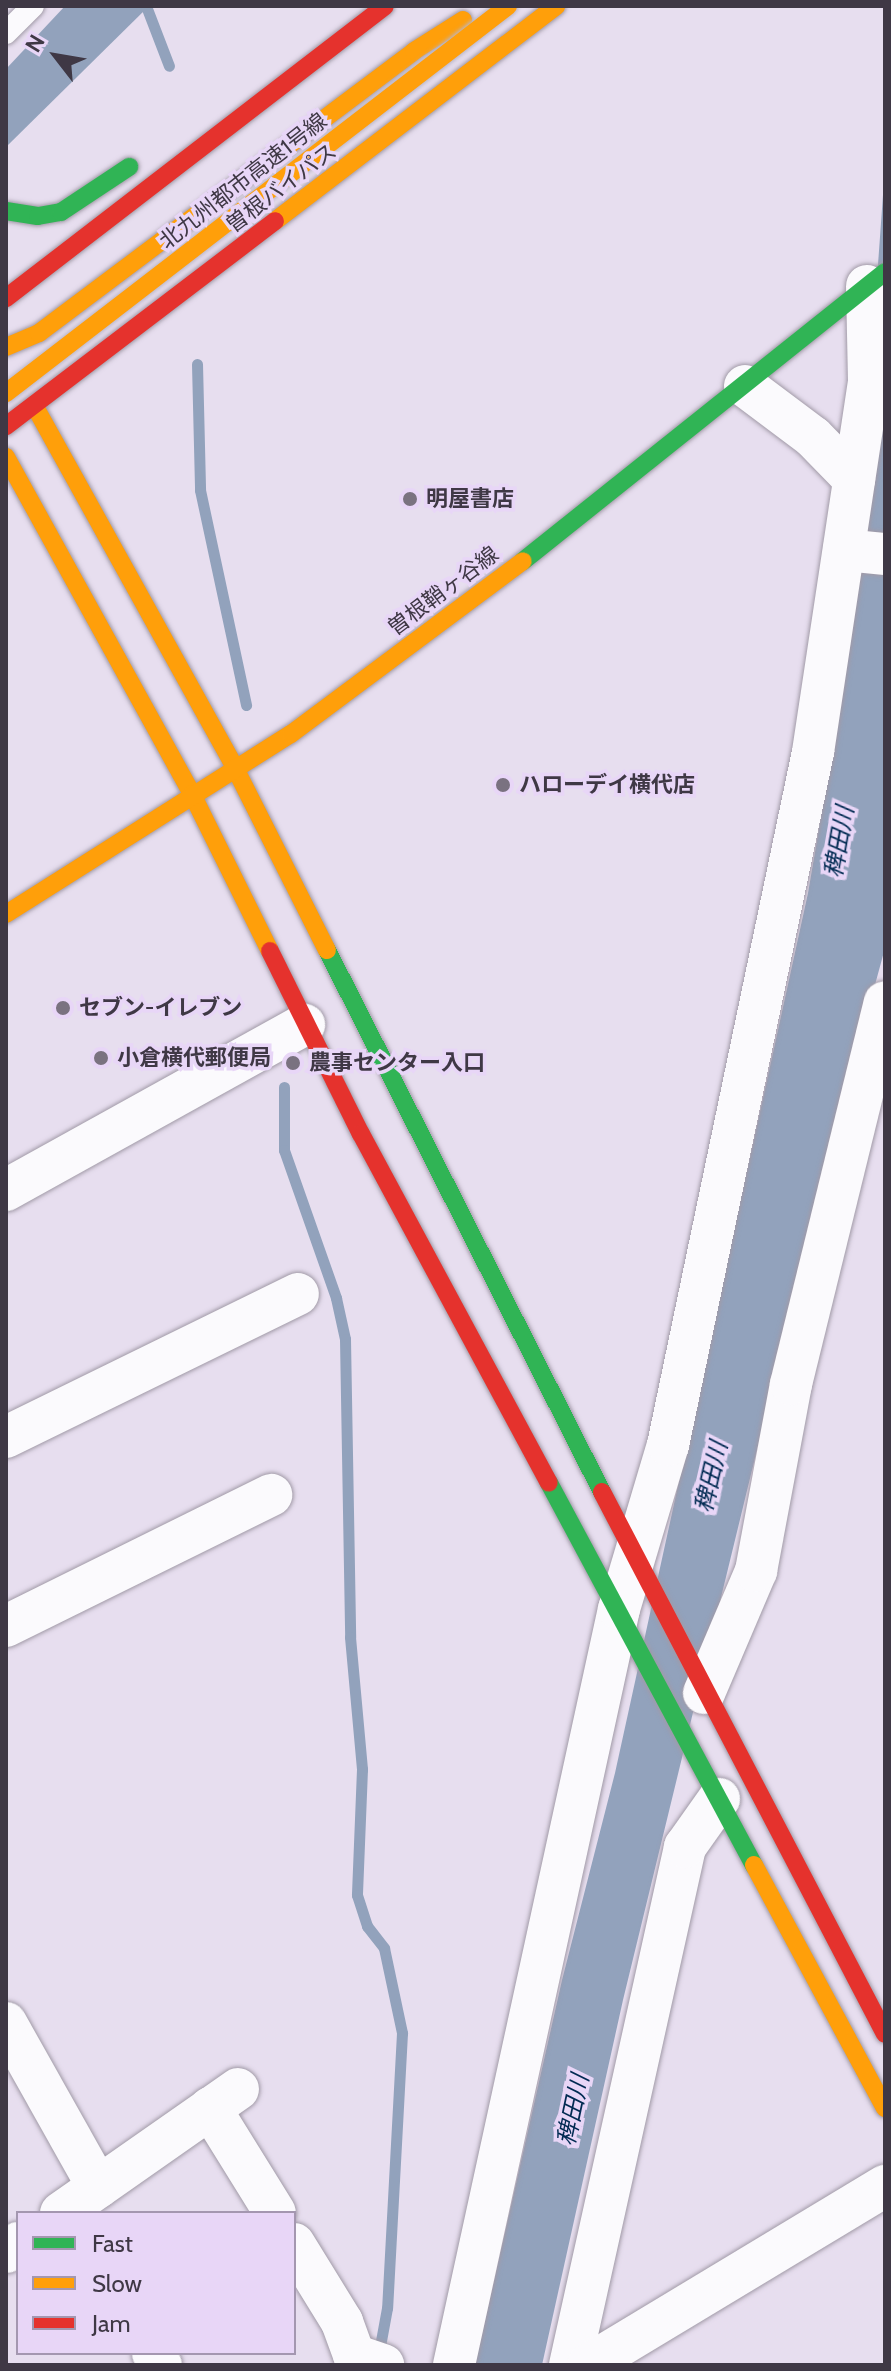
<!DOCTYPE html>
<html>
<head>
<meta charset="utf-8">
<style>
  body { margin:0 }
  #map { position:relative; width:891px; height:2371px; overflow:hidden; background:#e7deef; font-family:Cabin,"Noto Sans JP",sans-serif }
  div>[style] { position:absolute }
  .water>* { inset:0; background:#92a2bc }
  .stream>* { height:11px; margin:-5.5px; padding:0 5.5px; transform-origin:5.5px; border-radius:5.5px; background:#92a2bc }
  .roads { filter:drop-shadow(0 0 2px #a19aa7) drop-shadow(0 0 2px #a19aa7) }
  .lane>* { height:22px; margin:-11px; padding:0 11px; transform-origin:11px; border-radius:11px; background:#fbfafd }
  .street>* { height:42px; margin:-21px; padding:0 21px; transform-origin:21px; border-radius:21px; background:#fbfafd }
  .fast>* { height:18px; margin:-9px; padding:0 9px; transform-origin:9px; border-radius:9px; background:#30b455 }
  .slow>* { height:18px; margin:-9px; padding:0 9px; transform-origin:9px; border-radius:9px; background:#ff9f0a }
  .jam>* { height:18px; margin:-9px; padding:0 9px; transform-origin:9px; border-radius:9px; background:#e5322d }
  .bridges { filter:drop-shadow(0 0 2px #bab6c7) drop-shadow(0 0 2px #bab6c7) }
  .slow-bridge>* { height:18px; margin:-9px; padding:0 9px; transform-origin:9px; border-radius:9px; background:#ff9f0a }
  .dots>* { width:22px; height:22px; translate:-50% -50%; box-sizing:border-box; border:4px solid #e8d6f7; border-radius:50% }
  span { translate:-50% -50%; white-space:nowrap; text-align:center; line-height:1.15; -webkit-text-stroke:7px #e8d6f7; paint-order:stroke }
  .street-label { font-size:22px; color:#3f3845 }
  .poi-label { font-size:22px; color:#3f3845; font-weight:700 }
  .left { translate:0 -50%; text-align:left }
  .water-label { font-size:24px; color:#012a52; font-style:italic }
  .frame { position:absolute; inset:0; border:8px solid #3f3845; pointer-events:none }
  .legend { position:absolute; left:16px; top:2211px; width:280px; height:144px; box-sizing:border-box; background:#e8d6f7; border:2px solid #a497b0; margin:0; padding:10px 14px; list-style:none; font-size:24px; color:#3f3845 }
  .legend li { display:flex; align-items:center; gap:16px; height:40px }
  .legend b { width:40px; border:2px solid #a497b0 }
  .north { position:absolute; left:16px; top:16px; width:80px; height:80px; -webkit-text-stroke:6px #e8d6f7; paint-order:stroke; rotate:301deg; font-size:22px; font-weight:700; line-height:32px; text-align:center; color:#3f3845 }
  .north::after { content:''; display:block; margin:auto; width:28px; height:36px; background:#3f3845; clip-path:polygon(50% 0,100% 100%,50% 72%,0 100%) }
</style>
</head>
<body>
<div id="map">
  <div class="water">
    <i style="clip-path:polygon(65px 6px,149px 6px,6px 147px,6px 69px)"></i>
    <i style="clip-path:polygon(885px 167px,885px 948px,829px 1154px,623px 2000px,542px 2365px,475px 2365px,562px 1980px,615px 1773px,808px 893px,851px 641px)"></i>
  </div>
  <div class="stream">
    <i style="left:146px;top:6px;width:64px;rotate:69deg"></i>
    <i style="left:197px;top:364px;width:126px;rotate:88.6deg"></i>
    <i style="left:200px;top:490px;width:220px;rotate:77.9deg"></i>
    <i style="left:284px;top:1087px;width:63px;rotate:90deg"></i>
    <i style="left:284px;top:1150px;width:157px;rotate:70.6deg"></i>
    <i style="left:336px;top:1298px;width:42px;rotate:77.6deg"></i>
    <i style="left:345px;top:1339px;width:298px;rotate:89deg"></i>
    <i style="left:350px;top:1637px;width:133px;rotate:84.8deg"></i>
    <i style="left:362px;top:1769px;width:126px;rotate:92.3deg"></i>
    <i style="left:357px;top:1895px;width:33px;rotate:72deg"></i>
    <i style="left:367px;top:1926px;width:28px;rotate:52deg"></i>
    <i style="left:384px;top:1948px;width:87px;rotate:78deg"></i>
    <i style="left:402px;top:2033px;width:275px;rotate:93.1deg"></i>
    <i style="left:387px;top:2308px;width:50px;rotate:100.4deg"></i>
  </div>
  <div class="roads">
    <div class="lane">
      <i style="left:6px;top:33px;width:38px;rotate:-45deg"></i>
    </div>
    <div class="street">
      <i style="left:745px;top:386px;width:85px;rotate:36.9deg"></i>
      <i style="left:813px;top:437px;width:59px;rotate:45.7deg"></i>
      <i style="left:844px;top:550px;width:41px;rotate:5.6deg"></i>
      <i style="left:6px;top:1190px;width:341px;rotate:-29deg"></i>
      <i style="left:6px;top:1437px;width:325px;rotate:-26.1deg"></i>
      <i style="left:6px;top:1626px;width:296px;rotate:-26.3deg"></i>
      <i style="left:704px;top:1693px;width:133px;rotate:-66.9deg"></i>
      <i style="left:756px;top:1571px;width:190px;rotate:-79.4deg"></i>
      <i style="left:791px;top:1384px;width:393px;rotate:-76.2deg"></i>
      <i style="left:6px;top:2023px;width:188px;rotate:60.7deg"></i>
      <i style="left:210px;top:2108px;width:123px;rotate:58.2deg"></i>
      <i style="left:61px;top:2213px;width:216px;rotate:-35deg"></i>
      <i style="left:294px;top:2244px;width:92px;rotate:58.4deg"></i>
      <i style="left:342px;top:2322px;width:35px;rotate:70deg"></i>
      <i style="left:354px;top:2355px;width:31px;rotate:19deg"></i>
      <i style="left:6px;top:2252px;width:15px;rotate:-37deg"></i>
      <i style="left:153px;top:2353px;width:14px;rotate:56deg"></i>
      <i style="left:454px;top:2365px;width:774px;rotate:-77.69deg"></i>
      <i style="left:619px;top:1609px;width:171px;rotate:-73.4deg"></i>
      <i style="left:668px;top:1445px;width:708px;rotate:-78.18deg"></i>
      <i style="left:813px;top:752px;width:375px;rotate:-81.4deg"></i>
      <i style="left:869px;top:381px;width:95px;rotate:-91.2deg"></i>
      <i style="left:570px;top:2365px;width:531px;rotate:-77.48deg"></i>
      <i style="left:685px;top:1847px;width:59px;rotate:-54.7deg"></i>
      <i style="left:588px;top:2365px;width:347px;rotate:-31.1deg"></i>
    </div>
    <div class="fast">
      <i style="left:6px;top:211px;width:32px;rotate:9deg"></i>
      <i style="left:38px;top:216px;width:23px;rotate:-10deg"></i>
      <i style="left:61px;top:212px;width:82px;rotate:-33.5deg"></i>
      <i style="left:523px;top:561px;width:463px;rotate:-38.6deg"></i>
      <i style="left:327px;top:950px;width:608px;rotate:63.1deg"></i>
      <i style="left:549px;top:1483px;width:434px;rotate:61.8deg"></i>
    </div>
    <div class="slow">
      <i style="left:275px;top:221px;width:354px;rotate:-37.4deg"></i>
      <i style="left:6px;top:347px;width:36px;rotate:-23deg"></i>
      <i style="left:39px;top:333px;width:469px;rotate:-36.9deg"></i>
      <i style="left:414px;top:51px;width:58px;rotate:-32.3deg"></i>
      <i style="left:34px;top:405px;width:415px;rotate:61deg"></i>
      <i style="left:235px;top:768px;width:204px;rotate:63.2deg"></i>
      <i style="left:6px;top:457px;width:385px;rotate:61.1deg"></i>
      <i style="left:192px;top:794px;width:175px;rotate:63.6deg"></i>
      <i style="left:6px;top:914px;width:337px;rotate:-32.3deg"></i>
      <i style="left:291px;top:734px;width:289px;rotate:-36.7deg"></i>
      <i style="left:754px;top:1865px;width:276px;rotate:61.7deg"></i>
    </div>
    <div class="jam">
      <i style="left:6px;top:298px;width:478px;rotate:-37.6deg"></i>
      <i style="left:6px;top:426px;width:338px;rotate:-37.3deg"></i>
      <i style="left:270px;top:951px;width:204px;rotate:63.6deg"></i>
      <i style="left:361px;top:1134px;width:396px;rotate:61.7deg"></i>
      <i style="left:602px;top:1492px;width:611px;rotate:62.43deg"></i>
    </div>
  </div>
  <div class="bridges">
    <div class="slow-bridge">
      <i style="left:6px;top:393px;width:634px;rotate:-37.63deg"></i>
    </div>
  </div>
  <div class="dots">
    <i style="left:410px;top:499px;background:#7a7280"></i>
    <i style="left:503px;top:785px;background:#7a7280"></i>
    <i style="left:63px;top:1008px;background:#7a7280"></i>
    <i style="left:101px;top:1058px;background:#7a7280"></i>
    <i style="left:293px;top:1063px;background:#7a7280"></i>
  </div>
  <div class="street-label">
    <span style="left:243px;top:181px;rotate:-38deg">北九州都市高速1号線</span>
    <span style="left:281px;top:188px;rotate:-37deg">曽根バイパス</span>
    <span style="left:443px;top:591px;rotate:-37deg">曽根鞘ヶ谷線</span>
  </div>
  <div class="poi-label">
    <span class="left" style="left:426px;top:499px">明屋書店</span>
    <span class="left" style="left:519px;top:785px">ハローデイ横代店</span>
    <span class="left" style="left:79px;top:1008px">セブン-イレブン</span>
    <span class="left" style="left:117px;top:1058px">小倉横代郵便局</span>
    <span class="left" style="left:309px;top:1063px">農事センター入口</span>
  </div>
  <div class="water-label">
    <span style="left:839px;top:842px;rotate:-80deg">稗田川</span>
    <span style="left:711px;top:1477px;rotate:-77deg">稗田川</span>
    <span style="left:573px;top:2110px;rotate:-78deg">稗田川</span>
  </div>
  <div class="frame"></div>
  <ul class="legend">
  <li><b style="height:10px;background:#30b455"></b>Fast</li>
  <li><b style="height:10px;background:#ff9f0a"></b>Slow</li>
  <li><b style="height:10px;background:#e5322d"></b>Jam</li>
  </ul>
  <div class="north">N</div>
</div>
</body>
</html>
